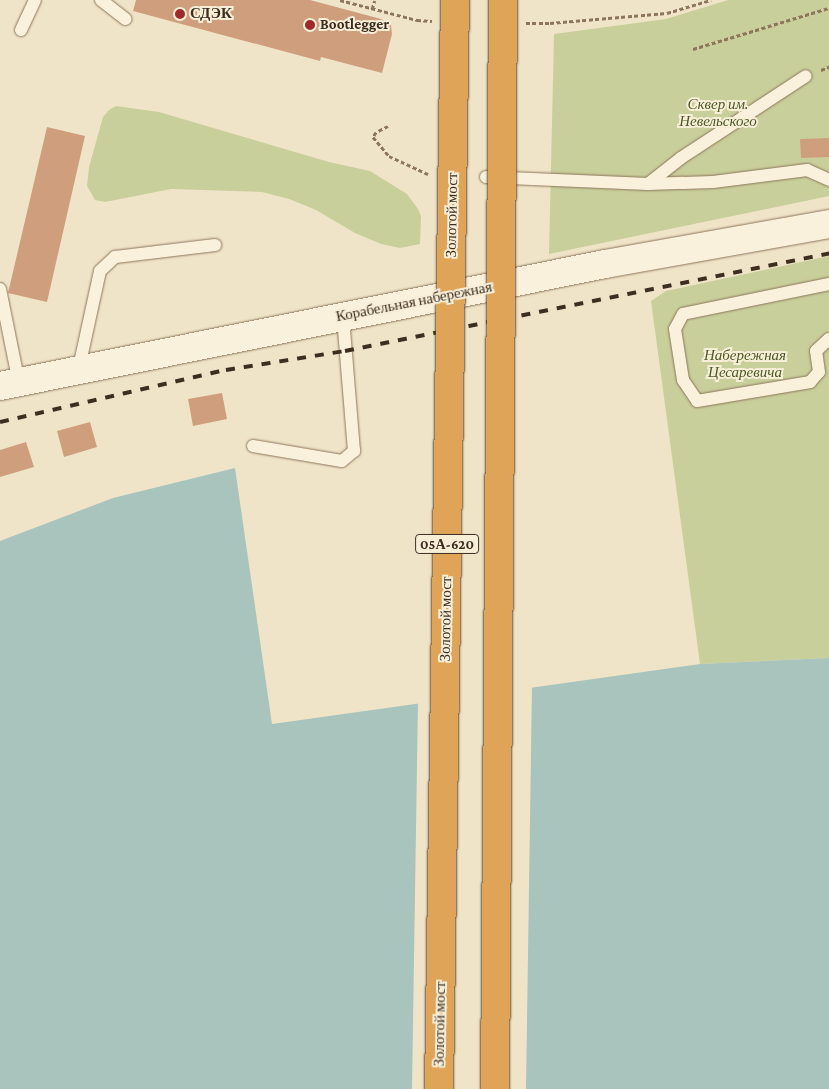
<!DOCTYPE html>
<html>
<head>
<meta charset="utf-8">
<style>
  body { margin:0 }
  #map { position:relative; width:829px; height:1089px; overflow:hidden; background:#f0e4c8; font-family:"Crimson Pro",serif }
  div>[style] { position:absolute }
  .green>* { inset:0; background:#c9cf9b }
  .water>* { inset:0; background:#a9c4bc }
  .pier>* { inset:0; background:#f0e4c8 }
  .building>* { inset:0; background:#cf9f7d }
  .path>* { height:3px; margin-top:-1.5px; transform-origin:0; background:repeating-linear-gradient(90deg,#8d765c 0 4px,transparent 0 6.5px) }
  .roads { filter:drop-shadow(0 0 1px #8d765c) drop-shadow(0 0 1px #8d765c) }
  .lane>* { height:12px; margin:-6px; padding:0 6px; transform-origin:6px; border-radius:6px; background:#faf1dc }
  .secondary>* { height:28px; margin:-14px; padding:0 14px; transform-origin:14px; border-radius:14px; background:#faf1dc }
  .rail>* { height:4px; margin-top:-2px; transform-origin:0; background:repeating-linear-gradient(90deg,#3d2e20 0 9px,transparent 0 18px) }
  .bridges { filter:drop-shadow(0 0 1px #5b4430) drop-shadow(0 0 1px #5b4430) }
  .highway-bridge>* { height:28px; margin:-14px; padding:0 14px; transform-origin:14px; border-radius:14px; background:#e0a458 }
  .dots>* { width:14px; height:14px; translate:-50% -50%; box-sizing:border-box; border:2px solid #f7eed8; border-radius:50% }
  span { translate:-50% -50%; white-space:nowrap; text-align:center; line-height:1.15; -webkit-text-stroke:4px #f7eed8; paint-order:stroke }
  .shield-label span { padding:1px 4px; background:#f7eed8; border:1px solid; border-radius:4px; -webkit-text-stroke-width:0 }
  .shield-label { font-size:14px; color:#3d2e20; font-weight:700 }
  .poi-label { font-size:15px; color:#3d2e20; font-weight:700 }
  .left { translate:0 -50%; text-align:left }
  .park-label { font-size:15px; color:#4d5a26; font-style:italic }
  .street-label { font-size:15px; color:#3d2e20 }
</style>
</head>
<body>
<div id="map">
  <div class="green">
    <i style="clip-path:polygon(728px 0,829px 0,829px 196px,549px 254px,554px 34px,666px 19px)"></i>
    <i style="clip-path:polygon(116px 106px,159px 112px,329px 162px,370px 171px,407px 194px,418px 209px,421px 216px,420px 244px,400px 248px,381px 244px,355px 233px,316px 210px,289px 199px,262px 192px,171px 189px,105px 202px,95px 200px,87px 186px,89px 167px,103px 117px,109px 110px)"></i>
    <i style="clip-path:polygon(829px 256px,829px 658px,700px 664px,651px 301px,666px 291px)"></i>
  </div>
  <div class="water">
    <i style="clip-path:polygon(235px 468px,272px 724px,700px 664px,829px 658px,829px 1089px,0 1089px,0 541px,113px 498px)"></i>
  </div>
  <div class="pier">
    <i style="clip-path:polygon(532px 685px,526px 1089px,412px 1089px,418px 701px)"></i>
  </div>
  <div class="building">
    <i style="clip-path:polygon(136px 0,310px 0,381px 19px,391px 25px,392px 34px,382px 73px,321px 57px,320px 61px,133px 11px)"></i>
    <i style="clip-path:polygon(47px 127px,85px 136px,47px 302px,8px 293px)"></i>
    <i style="clip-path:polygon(829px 138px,829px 157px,801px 158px,800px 139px)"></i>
    <i style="clip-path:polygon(222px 393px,227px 419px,193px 426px,188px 399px)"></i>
    <i style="clip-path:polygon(90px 422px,97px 447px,64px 457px,57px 431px)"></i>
    <i style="clip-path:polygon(26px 442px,34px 467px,0 477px,0 450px)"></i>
  </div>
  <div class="path">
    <i style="left:340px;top:0;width:80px;rotate:14.6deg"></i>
    <i style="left:417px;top:20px;width:15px;rotate:4deg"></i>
    <i style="left:372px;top:9px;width:9px;rotate:-72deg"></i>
    <i style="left:526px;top:23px;width:24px"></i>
    <i style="left:550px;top:23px;width:117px;rotate:-4.9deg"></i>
    <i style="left:667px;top:13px;width:46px;rotate:-16.5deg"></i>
    <i style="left:693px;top:49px;width:142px;rotate:-16.8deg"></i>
    <i style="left:821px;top:70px;width:9px;rotate:-21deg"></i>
    <i style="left:388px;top:126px;width:13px;rotate:153deg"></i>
    <i style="left:376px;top:132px;width:6px;rotate:121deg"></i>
    <i style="left:373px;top:137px;width:25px;rotate:50deg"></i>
    <i style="left:389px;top:156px;width:43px;rotate:24.8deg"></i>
  </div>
  <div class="roads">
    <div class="lane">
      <i style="left:101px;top:0;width:31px;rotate:38deg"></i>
      <i style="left:21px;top:30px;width:33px;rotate:-65deg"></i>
      <i style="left:486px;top:177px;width:162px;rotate:2.5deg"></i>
      <i style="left:648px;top:184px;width:35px;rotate:-2deg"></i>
      <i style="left:683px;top:183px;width:30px;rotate:-2deg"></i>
      <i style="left:713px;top:182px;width:95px;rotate:-7.3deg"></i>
      <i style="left:807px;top:170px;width:24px;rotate:24deg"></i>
      <i style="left:648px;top:184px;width:42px;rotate:-38.2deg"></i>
      <i style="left:681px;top:158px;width:149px;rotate:-33.3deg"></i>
      <i style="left:829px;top:284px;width:149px;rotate:168.4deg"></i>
      <i style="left:683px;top:314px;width:17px;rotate:118deg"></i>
      <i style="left:675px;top:329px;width:52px;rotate:81.1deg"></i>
      <i style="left:683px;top:380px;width:25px;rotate:56deg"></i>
      <i style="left:697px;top:401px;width:115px;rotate:-9.5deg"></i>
      <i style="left:810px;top:382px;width:13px;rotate:-48deg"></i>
      <i style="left:819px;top:372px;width:21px;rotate:-98deg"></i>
      <i style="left:816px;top:351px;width:18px;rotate:-43deg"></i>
      <i style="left:0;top:289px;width:96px;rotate:78.6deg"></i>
      <i style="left:78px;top:372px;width:103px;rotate:-77.7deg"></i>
      <i style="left:100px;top:271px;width:21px;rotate:-43deg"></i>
      <i style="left:115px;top:257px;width:101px;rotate:-6.8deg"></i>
      <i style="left:253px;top:446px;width:90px;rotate:9.6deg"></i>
      <i style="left:342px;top:461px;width:16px;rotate:-40deg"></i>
      <i style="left:354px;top:451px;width:134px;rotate:-94.7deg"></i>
    </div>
    <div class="secondary">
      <i style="left:0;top:386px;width:617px;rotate:-11.4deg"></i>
      <i style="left:605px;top:264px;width:228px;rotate:-10.1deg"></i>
    </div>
  </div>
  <div class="rail">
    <i style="left:0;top:422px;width:232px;rotate:-13deg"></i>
    <i style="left:226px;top:370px;width:121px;rotate:-9.1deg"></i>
    <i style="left:345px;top:351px;width:494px;rotate:-11.4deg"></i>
  </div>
  <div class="bridges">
    <div class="highway-bridge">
      <i style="left:439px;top:1089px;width:1089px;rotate:-89.16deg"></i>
      <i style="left:495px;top:1089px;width:1089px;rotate:-89.58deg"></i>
    </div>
  </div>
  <div class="dots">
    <i style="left:180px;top:14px;background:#9e2a2b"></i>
    <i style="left:310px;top:25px;background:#9e2a2b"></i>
  </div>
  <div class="shield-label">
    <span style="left:447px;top:544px">05А-620</span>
  </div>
  <div class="poi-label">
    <span class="left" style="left:190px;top:14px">СДЭК</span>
    <span class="left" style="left:320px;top:25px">Bootlegger</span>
  </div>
  <div class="park-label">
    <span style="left:718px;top:113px">Сквер им.<br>Невельского</span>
    <span style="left:745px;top:364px">Набережная<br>Цесаревича</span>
  </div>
  <div class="street-label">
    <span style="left:452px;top:215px;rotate:-89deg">Золотой мост</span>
    <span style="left:414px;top:302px;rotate:-11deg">Корабельная набережная</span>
    <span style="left:446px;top:619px;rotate:-89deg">Золотой мост</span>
    <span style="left:440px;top:1024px;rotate:-89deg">Золотой мост</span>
  </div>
</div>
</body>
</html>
